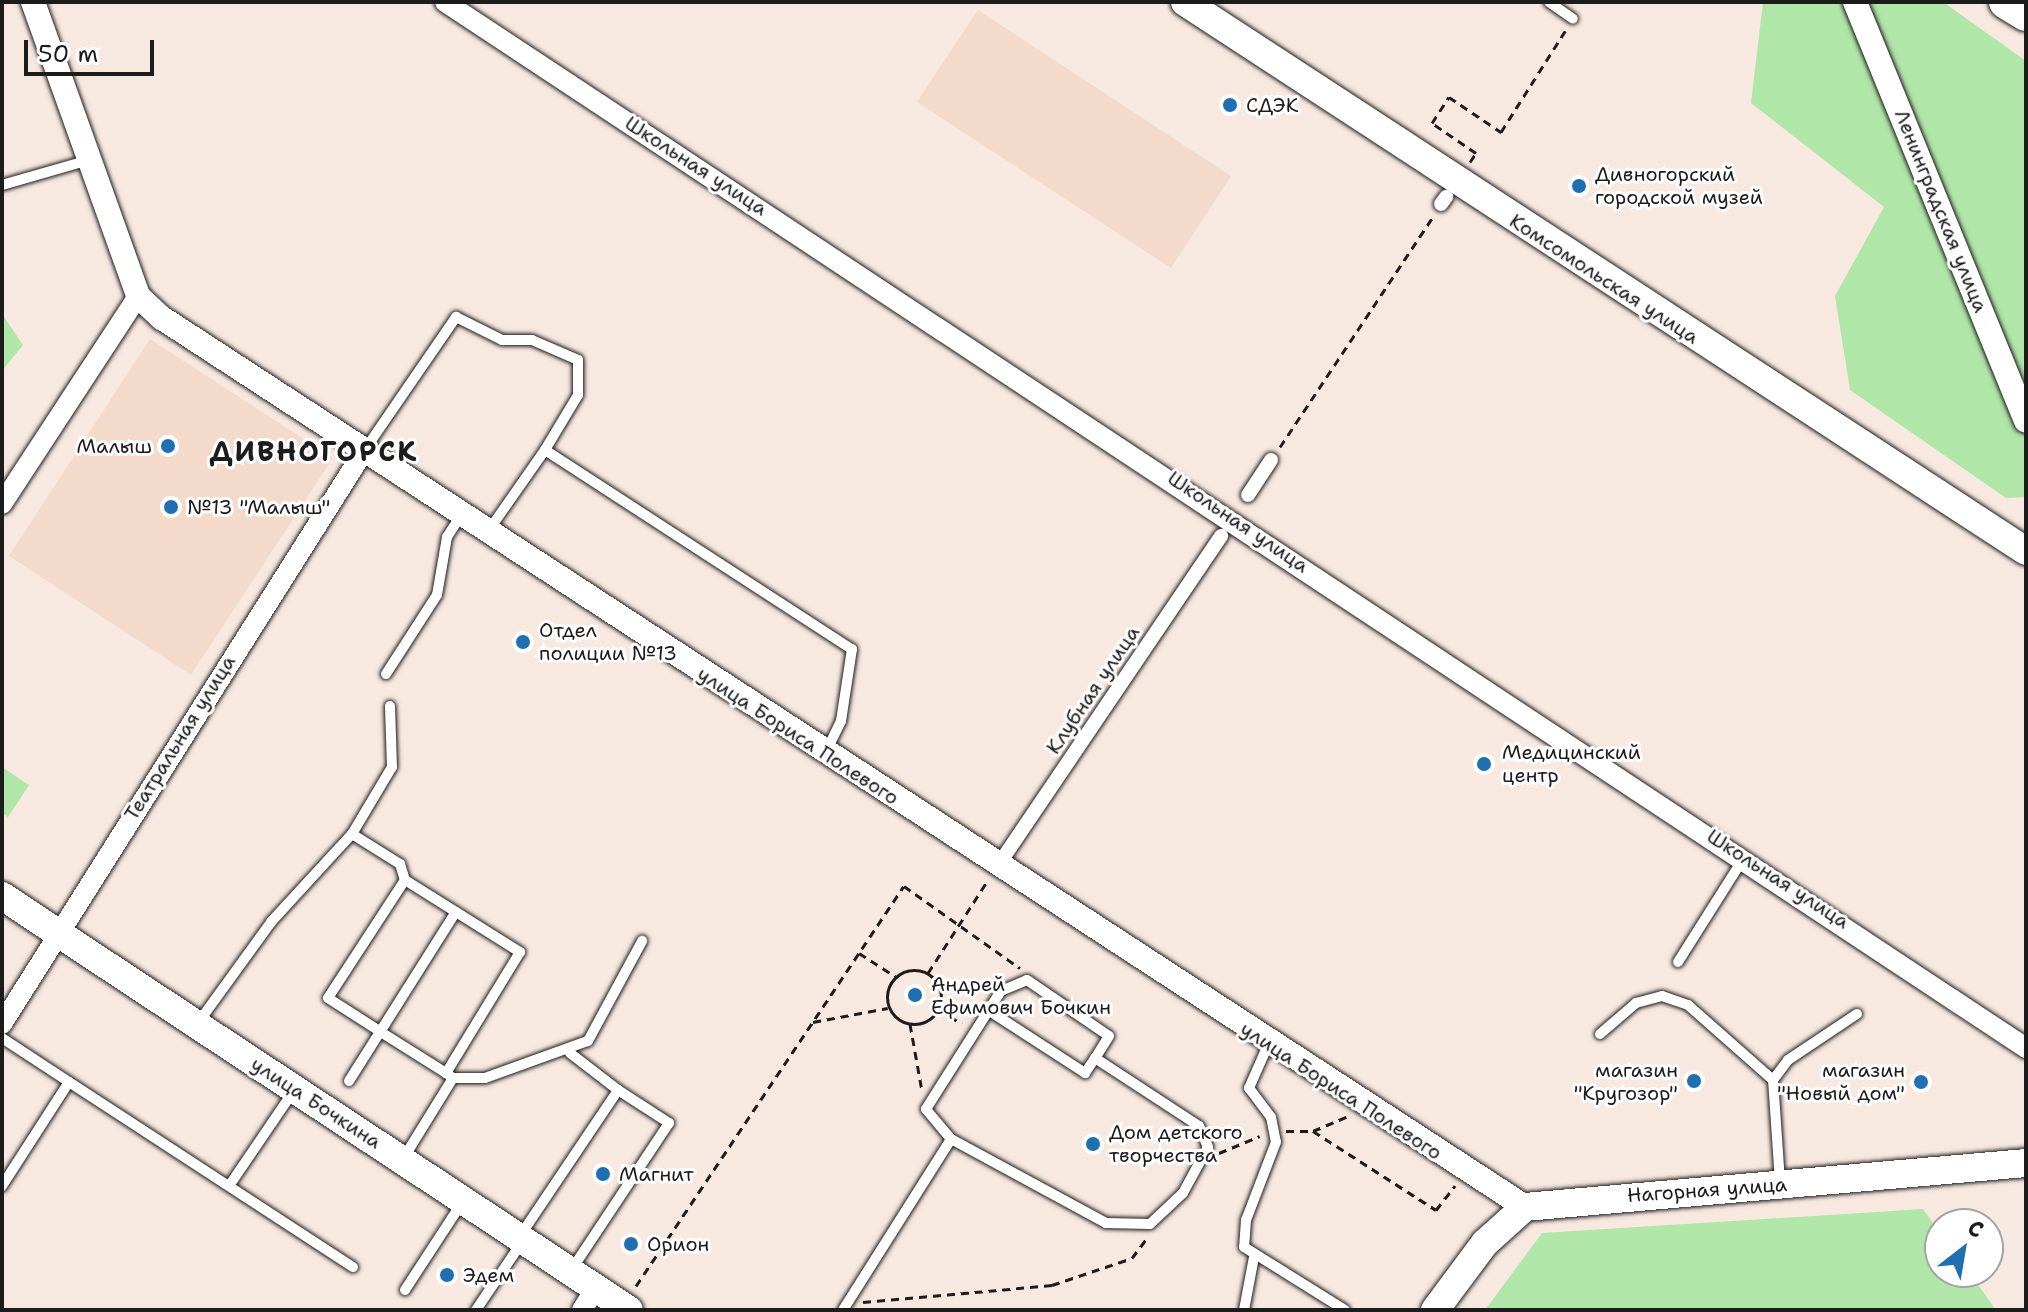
<!DOCTYPE html>
<html>
<head>
<meta charset="utf-8">
<style>
  body { margin:0 }
  #map { position:relative; width:2028px; height:1312px; overflow:hidden; background:#f8e9e0; font-family:"Shantell Sans",sans-serif }
  div>[style] { position:absolute }
  .built>* { inset:0; background:#f3daca }
  .green>* { inset:0; background:#b0e6a8 }
  .path>* { height:3px; margin-top:-1.5px; transform-origin:0; background:repeating-linear-gradient(90deg,#1c1c1c 0 8px,transparent 0 14px) }
  .path>.ring { margin:-1.5px; padding:0; box-sizing:content-box; background:none; border:3px solid #1c1c1c; border-radius:50% }
  .roads { filter:drop-shadow(0 0 2px #1c1c1c) drop-shadow(0 0 2px #1c1c1c) }
  .service>* { height:10px; margin:-5px; padding:0 5px; transform-origin:5px; border-radius:5px; background:#fff }
  .pedestrian>* { height:14px; margin:-7px; padding:0 7px; transform-origin:7px; border-radius:7px; background:#fff }
  .minor>* { height:20px; margin:-10px; padding:0 10px; transform-origin:10px; border-radius:10px; background:#fff }
  .tertiary>* { height:24px; margin:-12px; padding:0 12px; transform-origin:12px; border-radius:12px; background:#fff }
  .secondary>* { height:28px; margin:-14px; padding:0 14px; transform-origin:14px; border-radius:14px; background:#fff }
  .trunk>* { height:34px; margin:-17px; padding:0 17px; transform-origin:17px; border-radius:17px; background:#fff }
  .dots>* { width:22px; height:22px; translate:-50% -50%; box-sizing:border-box; border:4px solid #fff; border-radius:50% }
  span { translate:-50% -50%; white-space:nowrap; text-align:center; line-height:1.15; -webkit-text-stroke:6px #fff; paint-order:stroke }
  .poi-label { font-size:20px; color:#1c1c1c }
  .left { translate:0 -50%; text-align:left }
  .right { translate:-100% -50%; text-align:right }
  .street-label { font-size:20px; color:#1c1c1c }
  .district-label { font-size:28px; color:#1c1c1c; font-weight:700; letter-spacing:2px }
  .frame { position:absolute; inset:0; border:4px solid #1c1c1c; pointer-events:none }
  .north { position:absolute; left:1924px; top:1208px; width:80px; height:80px; box-sizing:border-box; background:#fff; border:2px solid #a4a4a4; border-radius:50%; rotate:31deg; font-size:22px; font-weight:700; line-height:32px; text-align:center; color:#1c1c1c }
  .north::after { content:''; display:block; margin:auto; width:28px; height:36px; background:#1f6fb2; clip-path:polygon(50% 0,100% 100%,50% 72%,0 100%) }
  .scale { position:absolute; left:24px; top:40px; width:130px; height:36px; box-sizing:border-box; border:4px solid #1c1c1c; border-top:0; padding-left:10px; font-size:24px; line-height:28px; white-space:nowrap; color:#1c1c1c; -webkit-text-stroke:6px #fff; paint-order:stroke }
</style>
</head>
<body>
<div id="map">
  <div class="built">
    <i style="clip-path:polygon(978px 10px,1231px 176px,1171px 268px,917px 102px)"></i>
    <i style="clip-path:polygon(150px 339px,333px 458px,191px 675px,9px 556px)"></i>
  </div>
  <div class="green">
    <i style="clip-path:polygon(1763px 2px,1943px 2px,2026px 61px,2026px 497px,2006px 498px,1850px 390px,1835px 296px,1884px 207px,1751px 103px)"></i>
    <i style="clip-path:polygon(2px 314px,23px 345px,2px 371px)"></i>
    <i style="clip-path:polygon(2px 767px,29px 785px,8px 817px,2px 813px)"></i>
    <i style="clip-path:polygon(1923px 1209px,1940px 1233px,1940px 1272px,1969px 1272px,1996px 1310px,1485px 1310px,1542px 1233px)"></i>
  </div>
  <div class="path">
    <i style="left:1470px;top:162px;width:11px;rotate:-56deg"></i>
    <i style="left:1476px;top:153px;width:53px;rotate:-145.7deg"></i>
    <i style="left:1432px;top:123px;width:31px;rotate:-57deg"></i>
    <i style="left:1449px;top:97px;width:63px;rotate:33.9deg"></i>
    <i style="left:1501px;top:132px;width:120px;rotate:-57.6deg"></i>
    <i style="left:1280px;top:447px;width:276px;rotate:-56.4deg"></i>
    <i style="left:859px;top:953px;width:43px;rotate:32.6deg"></i>
    <i class="ring" style="left:887px;top:970px;width:51px;height:51px"></i>
    <i style="left:928px;top:973px;width:111px;rotate:-57.2deg"></i>
    <i style="left:938px;top:1009px;width:28px;rotate:32deg"></i>
    <i style="left:813px;top:1022px;width:76px;rotate:-10.6deg"></i>
    <i style="left:910px;top:1024px;width:68px;rotate:79.8deg"></i>
    <i style="left:1286px;top:1131px;width:27px"></i>
    <i style="left:1313px;top:1131px;width:38px;rotate:-23deg"></i>
    <i style="left:1313px;top:1131px;width:146px;rotate:32.7deg"></i>
    <i style="left:1436px;top:1210px;width:31px;rotate:-52deg"></i>
    <i style="left:1219px;top:1153px;width:44px;rotate:-22.5deg"></i>
    <i style="left:636px;top:1286px;width:481px;rotate:-56.2deg"></i>
    <i style="left:904px;top:886px;width:142px;rotate:35.3deg"></i>
    <i style="left:863px;top:1302px;width:190px;rotate:-5.1deg"></i>
    <i style="left:1052px;top:1285px;width:84px;rotate:-18.6deg"></i>
    <i style="left:1132px;top:1258px;width:26px;rotate:-53deg"></i>
  </div>
  <div class="roads">
    <div class="service">
      <i style="left:1549px;top:2px;width:29px;rotate:35deg"></i>
      <i style="left:2px;top:185px;width:91px;rotate:-16deg"></i>
      <i style="left:364px;top:451px;width:163px;rotate:-55.5deg"></i>
      <i style="left:456px;top:317px;width:51px;rotate:26.6deg"></i>
      <i style="left:502px;top:340px;width:30px"></i>
      <i style="left:532px;top:340px;width:50px;rotate:23.5deg"></i>
      <i style="left:578px;top:360px;width:35px;rotate:90deg"></i>
      <i style="left:578px;top:395px;width:64px;rotate:121deg"></i>
      <i style="left:489px;top:530px;width:98px;rotate:-55deg"></i>
      <i style="left:545px;top:450px;width:366px;rotate:33deg"></i>
      <i style="left:852px;top:649px;width:73px;rotate:98.7deg"></i>
      <i style="left:841px;top:721px;width:34px;rotate:116deg"></i>
      <i style="left:386px;top:674px;width:94px;rotate:-57.2deg"></i>
      <i style="left:437px;top:595px;width:59px;rotate:-80.2deg"></i>
      <i style="left:447px;top:537px;width:27px;rotate:-57deg"></i>
      <i style="left:352px;top:834px;width:78px;rotate:-59.2deg"></i>
      <i style="left:392px;top:767px;width:61px;rotate:-91.9deg"></i>
      <i style="left:1678px;top:962px;width:122px;rotate:-57.7deg"></i>
      <i style="left:988px;top:1010px;width:116px;rotate:33deg"></i>
      <i style="left:1085px;top:1073px;width:18px;rotate:-56deg"></i>
      <i style="left:198px;top:1023px;width:125px;rotate:-54.1deg"></i>
      <i style="left:271px;top:922px;width:120px;rotate:-47.4deg"></i>
      <i style="left:352px;top:834px;width:57px;rotate:32deg"></i>
      <i style="left:400px;top:864px;width:17px;rotate:73deg"></i>
      <i style="left:1600px;top:1034px;width:48px;rotate:-40.7deg"></i>
      <i style="left:1636px;top:1003px;width:27px;rotate:-15deg"></i>
      <i style="left:1662px;top:996px;width:28px;rotate:19deg"></i>
      <i style="left:1688px;top:1005px;width:113px;rotate:41.4deg"></i>
      <i style="left:2px;top:1038px;width:80px;rotate:33.3deg"></i>
      <i style="left:69px;top:1082px;width:124px;rotate:122.8deg"></i>
      <i style="left:1268px;top:1045px;width:47px;rotate:113.8deg"></i>
      <i style="left:1249px;top:1088px;width:36px;rotate:53deg"></i>
      <i style="left:1271px;top:1117px;width:25px;rotate:79deg"></i>
      <i style="left:1276px;top:1142px;width:84px;rotate:111deg"></i>
      <i style="left:1246px;top:1220px;width:27px;rotate:94deg"></i>
      <i style="left:1244px;top:1247px;width:119px;rotate:32deg"></i>
      <i style="left:570px;top:1053px;width:61px;rotate:37.6deg"></i>
      <i style="left:453px;top:1078px;width:32px"></i>
      <i style="left:485px;top:1078px;width:109px;rotate:-19.8deg"></i>
      <i style="left:588px;top:1041px;width:114px;rotate:-61.6deg"></i>
      <i style="left:349px;top:1081px;width:200px;rotate:-57.7deg"></i>
      <i style="left:69px;top:1082px;width:339px;rotate:33.1deg"></i>
      <i style="left:403px;top:1159px;width:95px;rotate:-58.3deg"></i>
      <i style="left:453px;top:1078px;width:9px;rotate:-144deg"></i>
      <i style="left:446px;top:1073px;width:77px;rotate:-147.8deg"></i>
      <i style="left:381px;top:1032px;width:63px;rotate:-147.3deg"></i>
      <i style="left:328px;top:998px;width:141px;rotate:-56.9deg"></i>
      <i style="left:405px;top:880px;width:136px;rotate:32.1deg"></i>
      <i style="left:520px;top:952px;width:142px;rotate:121.4deg"></i>
      <i style="left:1780px;top:1182px;width:102px;rotate:-93.9deg"></i>
      <i style="left:1773px;top:1080px;width:25px;rotate:-53deg"></i>
      <i style="left:1788px;top:1060px;width:83px;rotate:-33.7deg"></i>
      <i style="left:229px;top:1186px;width:114px;rotate:-55.8deg"></i>
      <i style="left:520px;top:1236px;width:176px;rotate:-56.1deg"></i>
      <i style="left:618px;top:1090px;width:61px;rotate:32.9deg"></i>
      <i style="left:669px;top:1123px;width:175px;rotate:123.6deg"></i>
      <i style="left:405px;top:1290px;width:106px;rotate:-56.9deg"></i>
      <i style="left:476px;top:1310px;width:82px;rotate:-55.9deg"></i>
      <i style="left:843px;top:1310px;width:202px;rotate:-57.7deg"></i>
      <i style="left:951px;top:1139px;width:39px;rotate:-130deg"></i>
      <i style="left:926px;top:1109px;width:140px;rotate:-57.6deg"></i>
      <i style="left:1001px;top:991px;width:28px;rotate:-23deg"></i>
      <i style="left:1027px;top:980px;width:99px;rotate:34.3deg"></i>
      <i style="left:1109px;top:1036px;width:26px;rotate:122deg"></i>
      <i style="left:1095px;top:1058px;width:124px;rotate:33.2deg"></i>
      <i style="left:1199px;top:1126px;width:23px;rotate:67deg"></i>
      <i style="left:1208px;top:1147px;width:52px;rotate:118.5deg"></i>
      <i style="left:1183px;top:1193px;width:45px;rotate:136.8deg"></i>
      <i style="left:1150px;top:1224px;width:44px;rotate:-178.7deg"></i>
      <i style="left:1106px;top:1223px;width:176px;rotate:-151.5deg"></i>
      <i style="left:1244px;top:1310px;width:54px;rotate:-79.3deg"></i>
    </div>
    <div class="pedestrian">
      <i style="left:1441px;top:204px;width:9px;rotate:-54deg"></i>
      <i style="left:1248px;top:495px;width:42px;rotate:-56.7deg"></i>
      <i style="left:997px;top:867px;width:400px;rotate:-55.9deg"></i>
    </div>
    <div class="minor">
      <i style="left:445px;top:2px;width:1896px;rotate:33.49deg"></i>
      <i style="left:2px;top:504px;width:249px;rotate:-56.8deg"></i>
      <i style="left:2px;top:1024px;width:678px;rotate:-57.72deg"></i>
      <i style="left:582px;top:1310px;width:26px;rotate:-58deg"></i>
    </div>
    <div class="tertiary">
      <i style="left:33px;top:2px;width:312px;rotate:70.3deg"></i>
      <i style="left:138px;top:296px;width:33px;rotate:43deg"></i>
      <i style="left:162px;top:318px;width:1627px;rotate:33.11deg"></i>
      <i style="left:1855px;top:2px;width:452px;rotate:67.8deg"></i>
    </div>
    <div class="secondary">
      <i style="left:1185px;top:2px;width:1004px;rotate:33.14deg"></i>
      <i style="left:2px;top:896px;width:751px;rotate:33.44deg"></i>
      <i style="left:1435px;top:1310px;width:84px;rotate:-53.3deg"></i>
      <i style="left:1485px;top:1243px;width:54px;rotate:-42deg"></i>
      <i style="left:1525px;top:1207px;width:503px;rotate:-5.02deg"></i>
    </div>
    <div class="trunk">
      <i style="left:2006px;top:2px;width:23px;rotate:31deg"></i>
    </div>
  </div>
  <div class="dots">
    <i style="left:1230px;top:105px;background:#1f6fb2"></i>
    <i style="left:1579px;top:186px;background:#1f6fb2"></i>
    <i style="left:168px;top:446px;background:#1f6fb2"></i>
    <i style="left:171px;top:507px;background:#1f6fb2"></i>
    <i style="left:523px;top:642px;background:#1f6fb2"></i>
    <i style="left:1484px;top:764px;background:#1f6fb2"></i>
    <i style="left:915px;top:995px;background:#1f6fb2"></i>
    <i style="left:1694px;top:1081px;background:#1f6fb2"></i>
    <i style="left:1921px;top:1082px;background:#1f6fb2"></i>
    <i style="left:1093px;top:1144px;background:#1f6fb2"></i>
    <i style="left:603px;top:1174px;background:#1f6fb2"></i>
    <i style="left:631px;top:1244px;background:#1f6fb2"></i>
    <i style="left:447px;top:1275px;background:#1f6fb2"></i>
  </div>
  <div class="poi-label">
    <span class="left" style="left:1246px;top:105px">СДЭК</span>
    <span class="left" style="left:1595px;top:186px">Дивногорский<br>городской музей</span>
    <span class="right" style="left:152px;top:446px">Малыш</span>
    <span class="left" style="left:187px;top:507px">№13 "Малыш"</span>
    <span class="left" style="left:539px;top:642px">Отдел<br>полиции №13</span>
    <span class="left" style="left:1502px;top:764px">Медицинский<br>центр</span>
    <span class="left" style="left:931px;top:996px">Андрей<br>Ефимович Бочкин</span>
    <span class="right" style="left:1678px;top:1082px">магазин<br>"Кругозор"</span>
    <span class="right" style="left:1905px;top:1082px">магазин<br>"Новый дом"</span>
    <span class="left" style="left:1109px;top:1144px">Дом детского<br>творчества</span>
    <span class="left" style="left:619px;top:1174px">Магнит</span>
    <span class="left" style="left:647px;top:1244px">Орион</span>
    <span class="left" style="left:463px;top:1275px">Эдем</span>
  </div>
  <div class="street-label">
    <span style="left:696px;top:166px;rotate:33deg">Школьная улица</span>
    <span style="left:1941px;top:211px;rotate:68deg">Ленинградская улица</span>
    <span style="left:1604px;top:279px;rotate:33deg">Комсомольская улица</span>
    <span style="left:1238px;top:522px;rotate:34deg">Школьная улица</span>
    <span style="left:1093px;top:690px;rotate:-56deg">Клубная улица</span>
    <span style="left:798px;top:736px;rotate:33deg">улица Бориса Полевого</span>
    <span style="left:180px;top:738px;rotate:-58deg">Театральная улица</span>
    <span style="left:1778px;top:879px;rotate:33deg">Школьная улица</span>
    <span style="left:1341px;top:1091px;rotate:33deg">улица Бориса Полевого</span>
    <span style="left:316px;top:1103px;rotate:33deg">улица Бочкина</span>
    <span style="left:1707px;top:1190px;rotate:-4deg">Нагорная улица</span>
  </div>
  <div class="district-label">
    <span style="left:314px;top:451px">ДИВНОГОРСК</span>
  </div>
  <div class="frame"></div>
  <div class="north">С</div>
  <div class="scale">50 m</div>
</div>
</body>
</html>
